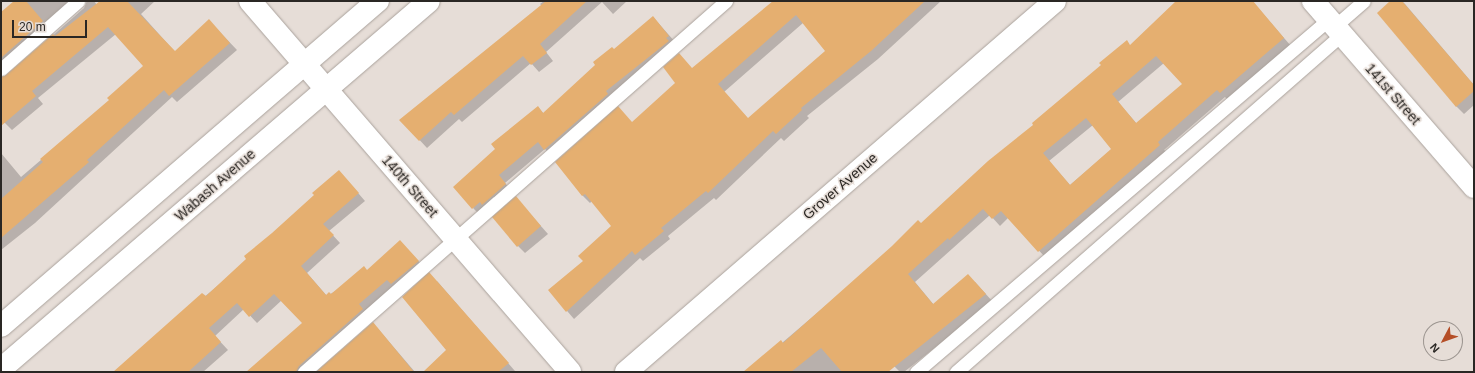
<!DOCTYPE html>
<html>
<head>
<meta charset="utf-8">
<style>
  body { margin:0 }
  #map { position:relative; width:1475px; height:373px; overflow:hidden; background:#e6ddd7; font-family:Arial,sans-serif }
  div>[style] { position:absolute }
  .shadow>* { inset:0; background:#0003 }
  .building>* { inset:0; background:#e5af70 }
  .roads { filter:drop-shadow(0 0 1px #aaa29c) drop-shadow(0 0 1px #aaa29c) }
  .service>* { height:13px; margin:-6.5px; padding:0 6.5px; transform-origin:6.5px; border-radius:6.5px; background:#fff }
  .minor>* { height:22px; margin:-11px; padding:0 11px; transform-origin:11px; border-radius:11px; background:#fff }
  span { translate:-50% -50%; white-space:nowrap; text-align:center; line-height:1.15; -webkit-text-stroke:3px #e6ddd7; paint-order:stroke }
  .street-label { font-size:14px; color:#2a2724 }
  .frame { position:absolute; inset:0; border:2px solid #2a2724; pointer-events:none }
  .north { position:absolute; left:1423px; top:321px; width:40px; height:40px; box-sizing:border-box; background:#e6ddd7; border:1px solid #9b948f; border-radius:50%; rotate:229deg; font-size:11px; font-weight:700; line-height:16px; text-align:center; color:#2a2724 }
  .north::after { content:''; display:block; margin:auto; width:14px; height:18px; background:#b54e27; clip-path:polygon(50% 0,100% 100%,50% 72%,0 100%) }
  .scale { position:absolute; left:12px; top:20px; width:75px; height:18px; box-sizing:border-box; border:2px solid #2a2724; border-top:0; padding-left:5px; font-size:12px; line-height:14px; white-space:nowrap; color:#2a2724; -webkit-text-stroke:3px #e6ddd7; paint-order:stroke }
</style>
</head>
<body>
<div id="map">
  <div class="shadow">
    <i style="clip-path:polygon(16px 1px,85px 1px,80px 2px,1px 75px,1px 13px)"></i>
    <i style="clip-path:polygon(87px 1px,94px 1px,97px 5px,102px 1px,155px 1px,141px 14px,175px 52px,216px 28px,237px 50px,177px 102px,172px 97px,35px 223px,1px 250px,1px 153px,21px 177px,111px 100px,144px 66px,116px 34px,38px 98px,43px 104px,12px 130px,1px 119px,1px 78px,7px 76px,84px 8px)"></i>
    <i style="clip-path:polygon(544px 1px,627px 1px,613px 14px,602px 2px,546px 52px,553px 61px,539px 72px,531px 63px,462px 122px,459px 119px,427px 148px,401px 120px,542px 6px,540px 4px)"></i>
    <i style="clip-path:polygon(evenodd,774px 1px,941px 1px,878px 59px,807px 116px,809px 118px,784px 141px,781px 138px,716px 200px,714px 198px,668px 236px,670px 239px,643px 261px,640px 258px,574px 319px,549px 290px,584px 262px,612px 226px,592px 201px,590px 203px,583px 196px,556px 162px,632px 123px,774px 1px,803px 23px,827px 51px,748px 119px,724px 92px,803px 23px)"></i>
    <i style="clip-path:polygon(evenodd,1179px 1px,1252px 1px,1291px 46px,1228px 100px,1225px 97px,1164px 150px,1167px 152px,1046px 258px,1008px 218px,1000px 226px,990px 215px,915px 282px,934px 305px,975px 282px,993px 302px,904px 372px,900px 372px,892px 364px,884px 372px,748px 372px,1130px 46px,1179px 1px,1164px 63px,1184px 84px,1137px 124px,1118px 102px,1164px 63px,1179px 1px,1093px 125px,1112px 149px,1070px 185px,1049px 161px,1093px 125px)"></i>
    <i style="clip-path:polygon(1392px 1px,1402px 1px,1405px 4px,1474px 85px,1474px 105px,1464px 114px,1456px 106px)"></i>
    <i style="clip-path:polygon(653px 17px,676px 43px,552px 156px,545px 149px,505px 183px,512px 191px,480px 215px,473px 208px,496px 149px,538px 107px,544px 114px)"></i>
    <i style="clip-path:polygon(346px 179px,365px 201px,329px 231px,340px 243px,307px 273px,327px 296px,407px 249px,425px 268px,299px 372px,254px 372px,303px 323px,282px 300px,257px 323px,244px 309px,215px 336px,228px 350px,203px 372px,114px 372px)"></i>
    <i style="clip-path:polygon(516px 198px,548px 234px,525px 253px,518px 246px)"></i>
    <i style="clip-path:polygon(437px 281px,515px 371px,424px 372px,447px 351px)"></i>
    <i style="clip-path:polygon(373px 323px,415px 372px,323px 372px)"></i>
  </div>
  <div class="building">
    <i style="clip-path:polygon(14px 1px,26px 1px,43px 21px,1px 58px,1px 12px)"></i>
    <i style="clip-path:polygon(100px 1px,127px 1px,175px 51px,209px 19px,230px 43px,169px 96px,164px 90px,87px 160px,89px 162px,1px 238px,1px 199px,43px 162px,40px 159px,109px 100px,107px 98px,143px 66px,108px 27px,32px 91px,36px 96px,1px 126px,1px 77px,6px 75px,53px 34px,55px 36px)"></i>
    <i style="clip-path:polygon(546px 1px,587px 1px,540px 44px,547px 53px,531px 65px,523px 56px,454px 115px,451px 112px,419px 141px,399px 120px)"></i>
    <i style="clip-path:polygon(evenodd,773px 1px,925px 1px,871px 51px,801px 108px,802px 110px,776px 134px,773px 131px,708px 193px,706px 191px,661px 228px,664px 231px,635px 255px,632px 251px,566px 312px,548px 290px,583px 261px,578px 256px,611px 226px,585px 194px,582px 196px,555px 162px,618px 106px,632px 122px,675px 83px,663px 67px,679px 53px,692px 68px,773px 1px,796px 15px,825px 51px,748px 118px,718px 84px,796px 15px)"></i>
    <i style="clip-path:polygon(evenodd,1176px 1px,1253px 1px,1284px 38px,1220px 93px,1217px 90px,1158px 142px,1160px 145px,1038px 252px,1001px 211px,992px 219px,983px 209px,949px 240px,948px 238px,908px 274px,933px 304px,968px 274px,986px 294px,888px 372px,842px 372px,821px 348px,791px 372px,743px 372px,781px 340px,783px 343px,892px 246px,918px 220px,921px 223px,988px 161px,1033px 125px,1032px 123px,1101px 65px,1099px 63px,1127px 40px,1130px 45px,1176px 1px,1156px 56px,1182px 84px,1136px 123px,1112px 94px,1156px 56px,1176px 1px,1086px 118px,1111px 149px,1070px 185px,1043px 153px,1086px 118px)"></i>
    <i style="clip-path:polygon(1390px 1px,1402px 1px,1474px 85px,1474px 91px,1456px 107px,1377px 13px)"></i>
    <i style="clip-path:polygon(653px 16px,669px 36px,666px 38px,669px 41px,606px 91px,608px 94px,544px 150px,538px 142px,499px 175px,506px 184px,482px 205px,480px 202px,472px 209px,453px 187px,495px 149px,491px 144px,538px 106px,543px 113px,595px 65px,593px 62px,612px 47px,614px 49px)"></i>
    <i style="clip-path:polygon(339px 170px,359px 193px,323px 224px,334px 235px,301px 266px,326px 295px,329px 292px,331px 294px,364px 266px,367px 270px,400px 240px,419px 261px,391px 284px,387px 280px,359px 304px,363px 309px,299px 366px,296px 372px,246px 372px,302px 323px,274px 294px,249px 317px,237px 303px,209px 328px,221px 342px,188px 372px,113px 372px,202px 293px,206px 296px,246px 259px,244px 256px,272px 233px,314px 195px,312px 193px)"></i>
    <i style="clip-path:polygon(516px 196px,541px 226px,517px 247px,492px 217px)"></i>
    <i style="clip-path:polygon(429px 272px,509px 363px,498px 372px,423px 372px,446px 350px,402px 297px)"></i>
    <i style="clip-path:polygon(373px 322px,414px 372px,316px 372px)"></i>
  </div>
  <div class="roads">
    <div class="service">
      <i style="left:1335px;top:26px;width:38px;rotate:-41deg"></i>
      <i style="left:1px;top:69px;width:103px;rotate:-41.4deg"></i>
      <i style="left:304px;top:372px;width:562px;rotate:-41.32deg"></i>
      <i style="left:916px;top:372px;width:543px;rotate:-40.52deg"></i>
      <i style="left:956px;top:372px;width:513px;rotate:-41.21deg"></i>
    </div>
    <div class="minor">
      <i style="left:250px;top:1px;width:490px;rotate:49.2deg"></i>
      <i style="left:1313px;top:1px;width:246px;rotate:49.1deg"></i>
      <i style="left:1px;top:326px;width:498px;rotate:-40.8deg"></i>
      <i style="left:1px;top:369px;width:564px;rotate:-40.69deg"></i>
      <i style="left:626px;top:372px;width:567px;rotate:-40.85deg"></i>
    </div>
  </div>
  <div class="street-label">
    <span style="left:1393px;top:94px;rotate:49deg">141st Street</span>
    <span style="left:215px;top:185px;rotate:-41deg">Wabash Avenue</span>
    <span style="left:410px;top:186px;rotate:49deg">140th Street</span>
    <span style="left:840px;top:186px;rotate:-41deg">Grover Avenue</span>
  </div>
  <div class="frame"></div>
  <div class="north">N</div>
  <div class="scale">20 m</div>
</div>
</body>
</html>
